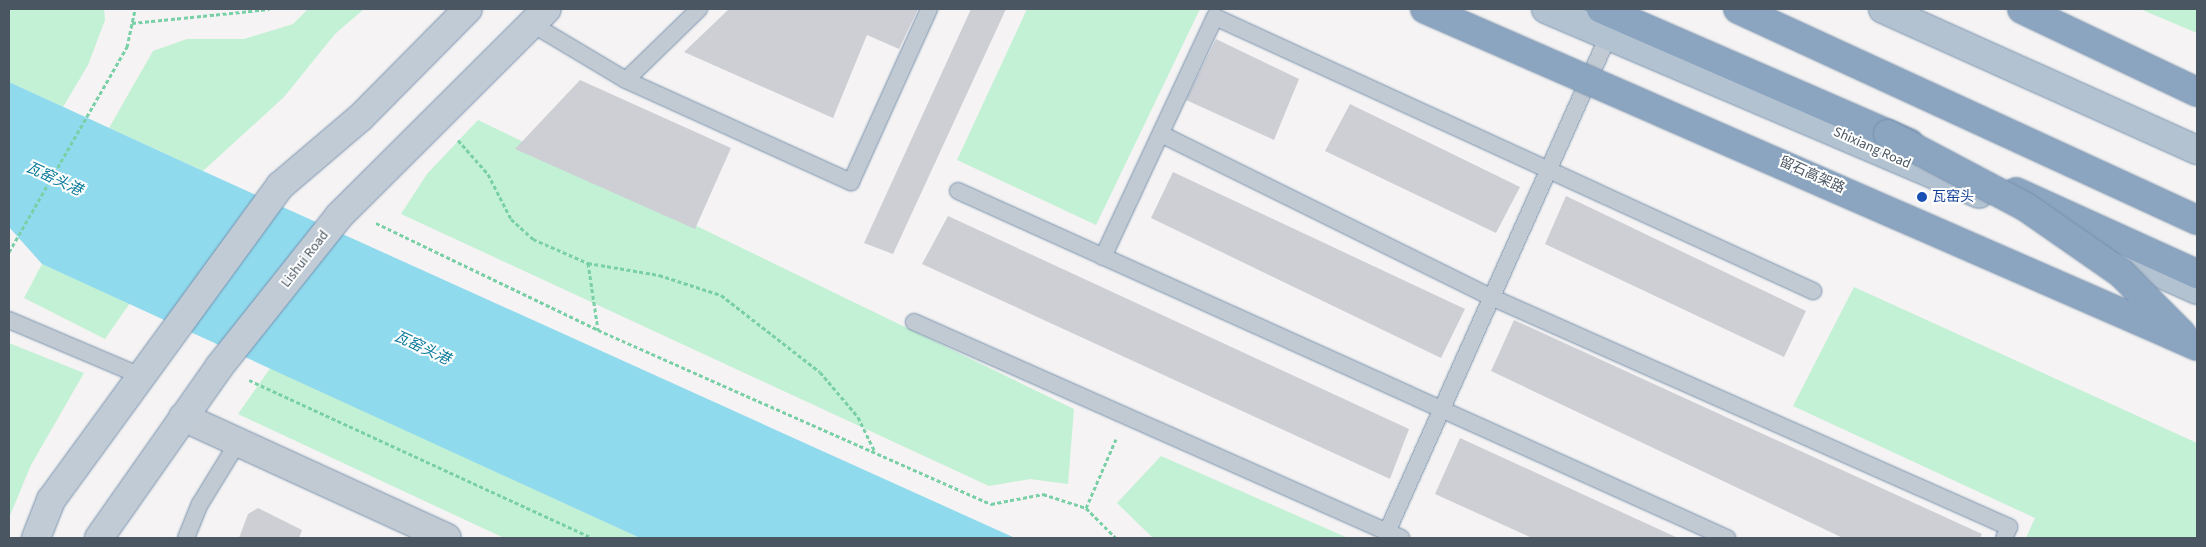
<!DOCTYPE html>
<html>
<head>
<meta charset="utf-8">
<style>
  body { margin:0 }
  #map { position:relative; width:2206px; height:547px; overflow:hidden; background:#f5f3f3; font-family:"Source Sans 3","Noto Sans SC",sans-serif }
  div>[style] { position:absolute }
  .green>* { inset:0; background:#c3f1d5 }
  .water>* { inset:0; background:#90daee }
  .building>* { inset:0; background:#cdcfd5 }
  .path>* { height:3px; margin-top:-1.5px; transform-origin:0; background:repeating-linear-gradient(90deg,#7ad0a6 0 4px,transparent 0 6.5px) }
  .roads { filter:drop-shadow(0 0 1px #7690ad) drop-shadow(0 0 1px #7690ad) }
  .lane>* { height:16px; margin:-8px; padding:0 8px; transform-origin:8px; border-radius:8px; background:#c1cad2 }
  .street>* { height:28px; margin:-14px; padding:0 14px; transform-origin:14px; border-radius:14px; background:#c1cad2 }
  .secondary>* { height:28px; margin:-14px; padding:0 14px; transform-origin:14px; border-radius:14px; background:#c1cbd6 }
  .primary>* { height:28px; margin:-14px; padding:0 14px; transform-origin:14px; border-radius:14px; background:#b3c2d1 }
  .highway>* { height:28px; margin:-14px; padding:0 14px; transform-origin:14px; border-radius:14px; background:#8ba5c1 }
  .bridges { filter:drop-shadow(0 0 1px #7690ad) drop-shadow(0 0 1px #7690ad) }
  .highway-bridge>* { height:28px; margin:-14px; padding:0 14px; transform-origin:14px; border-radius:14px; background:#8ba5c1 }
  .dots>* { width:14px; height:14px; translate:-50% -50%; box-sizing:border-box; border:2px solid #fff; border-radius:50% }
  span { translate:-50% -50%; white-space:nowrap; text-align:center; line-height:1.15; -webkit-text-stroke:4px #fff; paint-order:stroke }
  .street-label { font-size:14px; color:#4a5661 }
  .transit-label { font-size:14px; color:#164399 }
  .left { translate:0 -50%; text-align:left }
  .water-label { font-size:15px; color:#0c7c9b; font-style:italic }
  .frame { position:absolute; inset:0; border:10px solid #4a5661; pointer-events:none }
</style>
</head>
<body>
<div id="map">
  <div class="green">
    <i style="clip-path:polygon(9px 9px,104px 9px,105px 20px,88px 65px,63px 107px,9px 82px)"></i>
    <i style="clip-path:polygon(308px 9px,364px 9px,335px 34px,284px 97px,203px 171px,109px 128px,153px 51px,187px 39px,244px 39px,293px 24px)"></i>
    <i style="clip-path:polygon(1027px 9px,1200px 9px,1096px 225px,957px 160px)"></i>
    <i style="clip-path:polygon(2140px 9px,2197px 9px,2197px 33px)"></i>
    <i style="clip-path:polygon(478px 120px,1074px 409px,1068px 484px,1030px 479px,989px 486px,401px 214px,427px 174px)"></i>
    <i style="clip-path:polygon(42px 264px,130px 303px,105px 339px,24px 298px)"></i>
    <i style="clip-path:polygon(1854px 287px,2197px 443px,2197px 538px,2026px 538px,2035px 518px,1793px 406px)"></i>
    <i style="clip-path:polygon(9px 343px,84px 373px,31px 465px,9px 518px)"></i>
    <i style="clip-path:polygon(271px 367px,283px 373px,640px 538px,504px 538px,238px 414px)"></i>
    <i style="clip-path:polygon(1161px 456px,1348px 538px,1153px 538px,1117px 503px)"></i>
  </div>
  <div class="water">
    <i style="clip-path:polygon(9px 82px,203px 171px,1015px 538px,640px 538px,42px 264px,9px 227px)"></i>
  </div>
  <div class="building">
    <i style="clip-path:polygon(729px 9px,918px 9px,899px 49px,867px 35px,833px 118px,684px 52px)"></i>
    <i style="clip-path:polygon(971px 9px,1006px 9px,893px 254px,864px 243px)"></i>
    <i style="clip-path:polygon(1216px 39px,1299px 79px,1274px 140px,1186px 100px)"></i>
    <i style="clip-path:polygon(580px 80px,731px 148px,695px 229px,515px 149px)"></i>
    <i style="clip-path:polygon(1350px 104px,1520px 187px,1496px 233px,1325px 151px)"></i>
    <i style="clip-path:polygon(1173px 172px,1465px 309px,1441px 358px,1151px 218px)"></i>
    <i style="clip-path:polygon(1566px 196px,1806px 311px,1784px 357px,1545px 244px)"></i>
    <i style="clip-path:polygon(948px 216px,1409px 429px,1390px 479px,922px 264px)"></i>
    <i style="clip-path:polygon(1514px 320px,1982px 534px,1980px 538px,1843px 538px,1491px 371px)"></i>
    <i style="clip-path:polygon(1460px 438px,1678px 538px,1532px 538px,1435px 494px)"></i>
    <i style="clip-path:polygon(258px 508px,302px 530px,299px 538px,239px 538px,248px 514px)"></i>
  </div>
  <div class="path">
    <i style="left:132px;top:23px;width:138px;rotate:-5.8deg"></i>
    <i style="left:458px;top:140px;width:45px;rotate:48.6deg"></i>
    <i style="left:488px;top:174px;width:51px;rotate:62.9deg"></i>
    <i style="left:511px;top:219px;width:30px;rotate:42deg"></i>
    <i style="left:533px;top:239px;width:60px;rotate:23.6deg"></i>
    <i style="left:588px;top:263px;width:72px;rotate:9.6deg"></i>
    <i style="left:659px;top:275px;width:65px;rotate:17.9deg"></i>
    <i style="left:721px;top:295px;width:125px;rotate:37.9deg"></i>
    <i style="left:820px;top:372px;width:59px;rotate:49.8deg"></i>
    <i style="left:858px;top:417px;width:39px;rotate:64deg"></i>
    <i style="left:376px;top:223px;width:246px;rotate:25.7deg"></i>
    <i style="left:598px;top:330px;width:430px;rotate:23.9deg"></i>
    <i style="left:991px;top:504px;width:53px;rotate:-10.9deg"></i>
    <i style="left:1043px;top:494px;width:45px;rotate:18deg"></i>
    <i style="left:1086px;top:508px;width:42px;rotate:45deg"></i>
    <i style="left:9px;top:252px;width:237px;rotate:-60.1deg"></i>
    <i style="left:127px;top:47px;width:39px;rotate:-78deg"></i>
    <i style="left:588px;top:263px;width:68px;rotate:81.5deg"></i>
    <i style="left:249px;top:380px;width:379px;rotate:24.7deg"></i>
    <i style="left:1086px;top:508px;width:75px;rotate:-66.5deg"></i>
  </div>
  <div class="roads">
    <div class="lane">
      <i style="left:532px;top:24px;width:109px;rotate:30.8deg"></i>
      <i style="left:626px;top:80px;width:102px;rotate:-44.2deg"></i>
      <i style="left:626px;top:80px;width:247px;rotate:24.4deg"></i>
      <i style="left:851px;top:182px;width:190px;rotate:-65.7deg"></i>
      <i style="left:1161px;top:134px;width:368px;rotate:26.3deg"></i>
      <i style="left:1491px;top:297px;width:567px;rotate:23.94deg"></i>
      <i style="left:2009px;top:527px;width:12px;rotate:114deg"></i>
      <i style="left:958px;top:191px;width:844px;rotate:24.29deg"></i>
      <i style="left:1103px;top:257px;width:265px;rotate:-65deg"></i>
      <i style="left:1215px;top:17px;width:658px;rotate:24.62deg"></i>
      <i style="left:9px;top:320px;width:143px;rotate:23deg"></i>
      <i style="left:914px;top:322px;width:533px;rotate:23.92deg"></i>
      <i style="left:1387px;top:532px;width:545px;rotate:-65.97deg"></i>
      <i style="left:186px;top:538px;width:37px;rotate:-68deg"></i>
      <i style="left:200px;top:504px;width:73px;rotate:-58.5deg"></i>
    </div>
    <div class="street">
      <i style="left:183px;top:417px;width:290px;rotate:24.6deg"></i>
    </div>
    <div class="secondary">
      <i style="left:36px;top:538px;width:41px;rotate:-68.5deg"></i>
      <i style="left:51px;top:500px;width:389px;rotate:-53.9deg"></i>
      <i style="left:280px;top:186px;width:105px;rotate:-40.4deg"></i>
      <i style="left:360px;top:118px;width:153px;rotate:-45.3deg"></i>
      <i style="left:99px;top:538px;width:209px;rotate:-54.9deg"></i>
      <i style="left:219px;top:367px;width:193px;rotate:-51.5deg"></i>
      <i style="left:339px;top:216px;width:293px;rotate:-44.9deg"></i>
    </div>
    <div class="primary">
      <i style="left:1546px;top:9px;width:471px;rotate:23.1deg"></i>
      <i style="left:1883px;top:9px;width:344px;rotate:24.2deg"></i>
      <i style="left:2087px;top:241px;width:120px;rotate:24deg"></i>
    </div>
    <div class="highway">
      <i style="left:1601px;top:9px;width:336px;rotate:23.5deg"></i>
      <i style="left:1738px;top:9px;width:505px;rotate:24.69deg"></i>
      <i style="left:2022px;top:9px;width:194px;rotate:25.4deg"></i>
      <i style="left:2016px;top:192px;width:199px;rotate:24.4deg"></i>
    </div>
  </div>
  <div class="bridges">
    <div class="highway-bridge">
      <i style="left:1425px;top:9px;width:842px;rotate:23.58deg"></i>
      <i style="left:1888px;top:134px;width:156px;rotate:27.9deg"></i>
      <i style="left:2026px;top:207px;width:116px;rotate:34.8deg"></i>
      <i style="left:2121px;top:273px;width:86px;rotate:45deg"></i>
    </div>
  </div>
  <div class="dots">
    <i style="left:1922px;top:197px;background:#1a4fb4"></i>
  </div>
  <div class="street-label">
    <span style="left:1872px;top:148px;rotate:24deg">Shixiang Road</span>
    <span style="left:1812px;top:175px;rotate:24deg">留石高架路</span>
    <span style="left:305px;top:259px;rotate:-52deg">Lishui Road</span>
  </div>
  <div class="transit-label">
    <span class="left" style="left:1932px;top:197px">瓦窑头</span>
  </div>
  <div class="water-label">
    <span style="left:54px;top:179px;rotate:25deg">瓦窑头港</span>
    <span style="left:422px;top:348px;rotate:25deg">瓦窑头港</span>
  </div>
  <div class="frame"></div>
</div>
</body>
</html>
